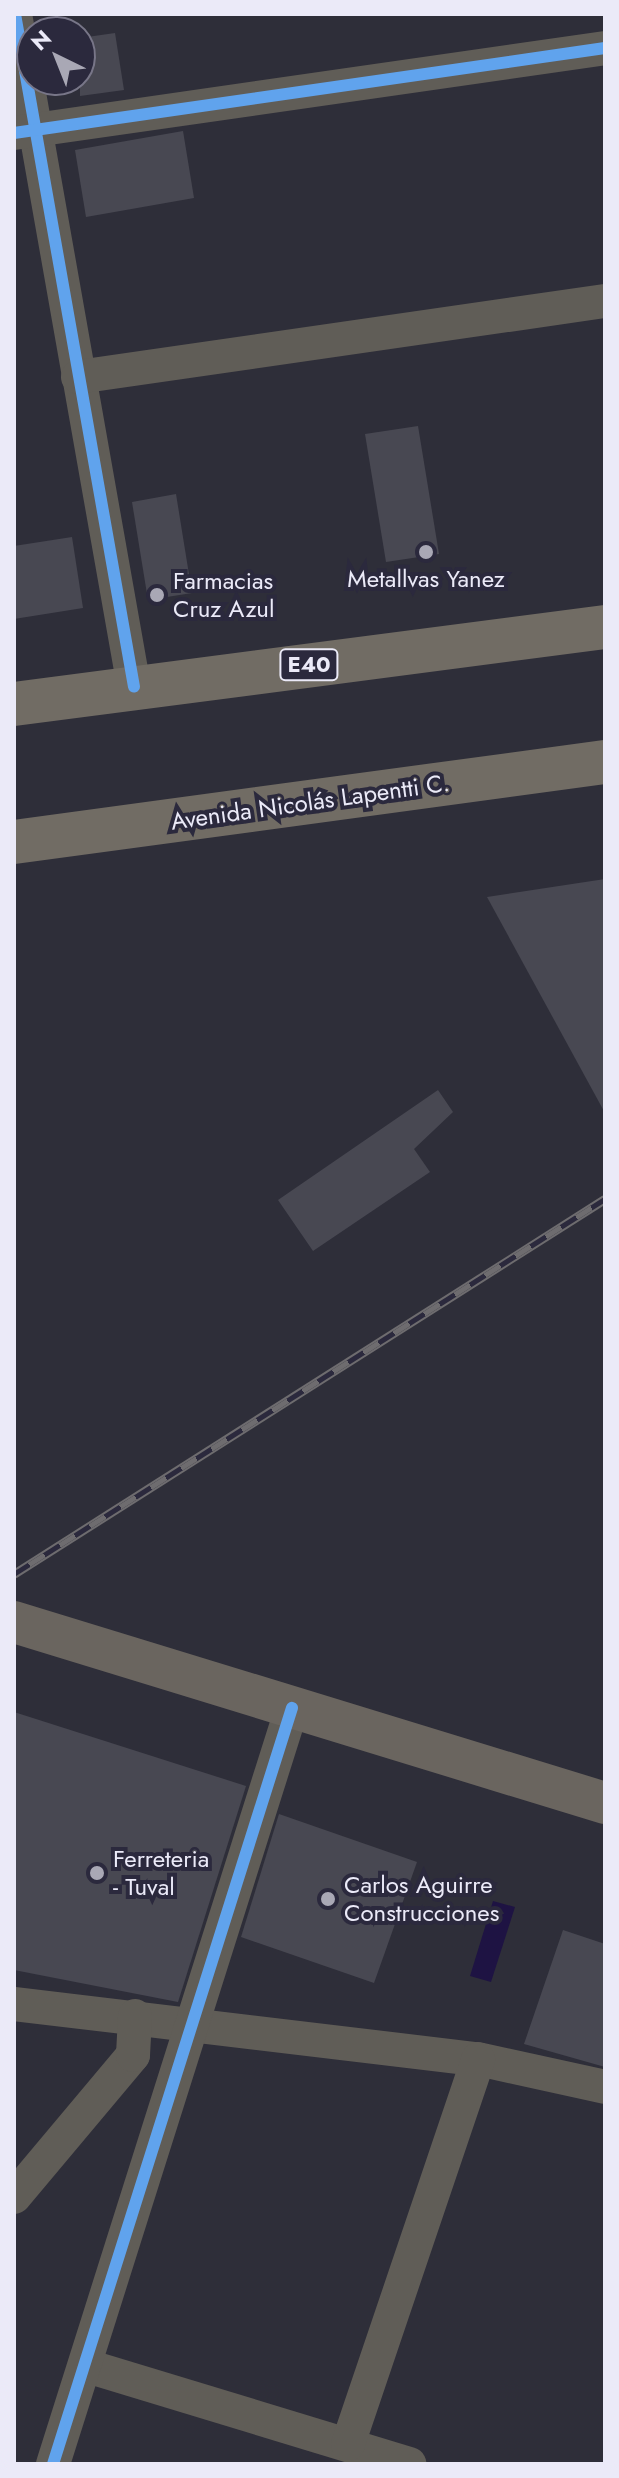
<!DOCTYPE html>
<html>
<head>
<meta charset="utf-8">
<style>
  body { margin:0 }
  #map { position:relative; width:619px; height:2478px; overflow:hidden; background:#2e2e39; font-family:Jost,sans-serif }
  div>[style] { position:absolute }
  .water>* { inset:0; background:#1e1343 }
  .building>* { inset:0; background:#484852 }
  .minor>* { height:34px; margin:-17px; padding:0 17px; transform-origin:17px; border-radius:17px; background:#605d57 }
  .major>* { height:42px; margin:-21px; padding:0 21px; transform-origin:21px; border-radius:21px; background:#6a655f }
  .highway>* { height:44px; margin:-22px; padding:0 22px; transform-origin:22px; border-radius:22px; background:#716c64 }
  .rail>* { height:9px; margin-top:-4.5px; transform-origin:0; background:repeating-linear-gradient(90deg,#2b293d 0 18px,#6e6c6f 0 36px); box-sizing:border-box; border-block:2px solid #6e6c6f }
  .cycleway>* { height:12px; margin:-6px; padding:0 6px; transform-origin:6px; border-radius:6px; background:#60a3ed }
  .dots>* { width:22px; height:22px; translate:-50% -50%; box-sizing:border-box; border:4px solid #2b293d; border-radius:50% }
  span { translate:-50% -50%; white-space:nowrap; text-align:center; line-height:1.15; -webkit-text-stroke:8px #2b293d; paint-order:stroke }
  .shield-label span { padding:2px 6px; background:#2b293d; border:2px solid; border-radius:6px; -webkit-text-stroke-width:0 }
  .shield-label { font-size:22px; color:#ebeaf8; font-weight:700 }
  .poi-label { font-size:24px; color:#ebeaf8 }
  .left { translate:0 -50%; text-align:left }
  .street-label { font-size:24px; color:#ebeaf8 }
  .frame { position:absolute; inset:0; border:16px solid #ebeaf8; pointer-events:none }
  .north { position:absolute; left:16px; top:16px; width:80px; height:80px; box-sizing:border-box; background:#2b293d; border:2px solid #787688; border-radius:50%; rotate:317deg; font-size:22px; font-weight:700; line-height:32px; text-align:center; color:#ebeaf8 }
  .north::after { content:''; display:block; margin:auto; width:28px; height:36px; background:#a9a8b5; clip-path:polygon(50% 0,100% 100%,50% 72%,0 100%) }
</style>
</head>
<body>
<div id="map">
  <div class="water">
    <i style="clip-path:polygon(493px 1901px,515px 1907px,491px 1982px,470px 1976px)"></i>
  </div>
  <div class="building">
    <i style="clip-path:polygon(115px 33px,124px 90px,80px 96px,80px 38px)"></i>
    <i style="clip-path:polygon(183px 131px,194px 198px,86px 217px,75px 150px)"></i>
    <i style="clip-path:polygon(418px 426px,439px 554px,386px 562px,365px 434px)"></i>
    <i style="clip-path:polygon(176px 494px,192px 593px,148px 600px,132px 502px)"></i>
    <i style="clip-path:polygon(72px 537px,83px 608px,14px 619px,14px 546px)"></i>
    <i style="clip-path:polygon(605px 879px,605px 1113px,487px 897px)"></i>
    <i style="clip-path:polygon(438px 1090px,453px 1112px,414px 1149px,430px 1172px,313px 1251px,278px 1200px)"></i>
    <i style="clip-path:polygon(14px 1712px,246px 1786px,178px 2002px,14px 1970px)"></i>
    <i style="clip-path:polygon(279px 1814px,417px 1862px,374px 1983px,241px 1937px)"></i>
    <i style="clip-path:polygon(563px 1930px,605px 1944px,605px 2067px,524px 2044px)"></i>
  </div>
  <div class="minor">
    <i style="left:15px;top:14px;width:683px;rotate:79.97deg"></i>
    <i style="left:14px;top:133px;width:597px;rotate:-8.18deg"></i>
    <i style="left:78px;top:377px;width:532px;rotate:-8.21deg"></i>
    <i style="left:14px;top:2004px;width:467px;rotate:6.8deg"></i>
    <i style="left:478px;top:2059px;width:130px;rotate:12.4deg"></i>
    <i style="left:14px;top:2197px;width:185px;rotate:-50deg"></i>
    <i style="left:133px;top:2055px;width:39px;rotate:-87deg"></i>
    <i style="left:87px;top:2366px;width:337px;rotate:16.9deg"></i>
    <i style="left:348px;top:2444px;width:406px;rotate:-71.3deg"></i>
    <i style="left:53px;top:2464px;width:793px;rotate:-72.46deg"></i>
  </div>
  <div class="major">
    <i style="left:14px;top:1622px;width:618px;rotate:17.03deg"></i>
  </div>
  <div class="highway">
    <i style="left:14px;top:704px;width:596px;rotate:-7.42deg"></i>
    <i style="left:14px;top:842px;width:596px;rotate:-7.71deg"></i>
  </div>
  <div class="rail">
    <i style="left:14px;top:1574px;width:700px;rotate:-32.4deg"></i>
  </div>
  <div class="cycleway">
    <i style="left:15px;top:14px;width:683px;rotate:79.97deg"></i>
    <i style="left:14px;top:133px;width:597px;rotate:-8.18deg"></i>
    <i style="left:53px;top:2464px;width:793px;rotate:-72.46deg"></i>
  </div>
  <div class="dots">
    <i style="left:426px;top:552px;background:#a9a8b5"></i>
    <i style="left:157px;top:595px;background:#a9a8b5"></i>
    <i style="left:97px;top:1873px;background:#a9a8b5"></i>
    <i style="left:328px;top:1899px;background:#a9a8b5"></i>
  </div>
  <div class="shield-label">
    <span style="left:309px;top:665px">E40</span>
  </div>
  <div class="poi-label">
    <span style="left:426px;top:579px">Metallvas Yanez</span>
    <span class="left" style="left:173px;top:595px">Farmacias<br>Cruz Azul</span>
    <span class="left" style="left:113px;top:1873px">Ferreteria<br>- Tuval</span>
    <span class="left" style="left:344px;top:1899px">Carlos Aguirre<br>Construcciones</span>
  </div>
  <div class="street-label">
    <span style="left:310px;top:802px;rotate:-8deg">Avenida Nicolás Lapentti C.</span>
  </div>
  <div class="frame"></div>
  <div class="north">N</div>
</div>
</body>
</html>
